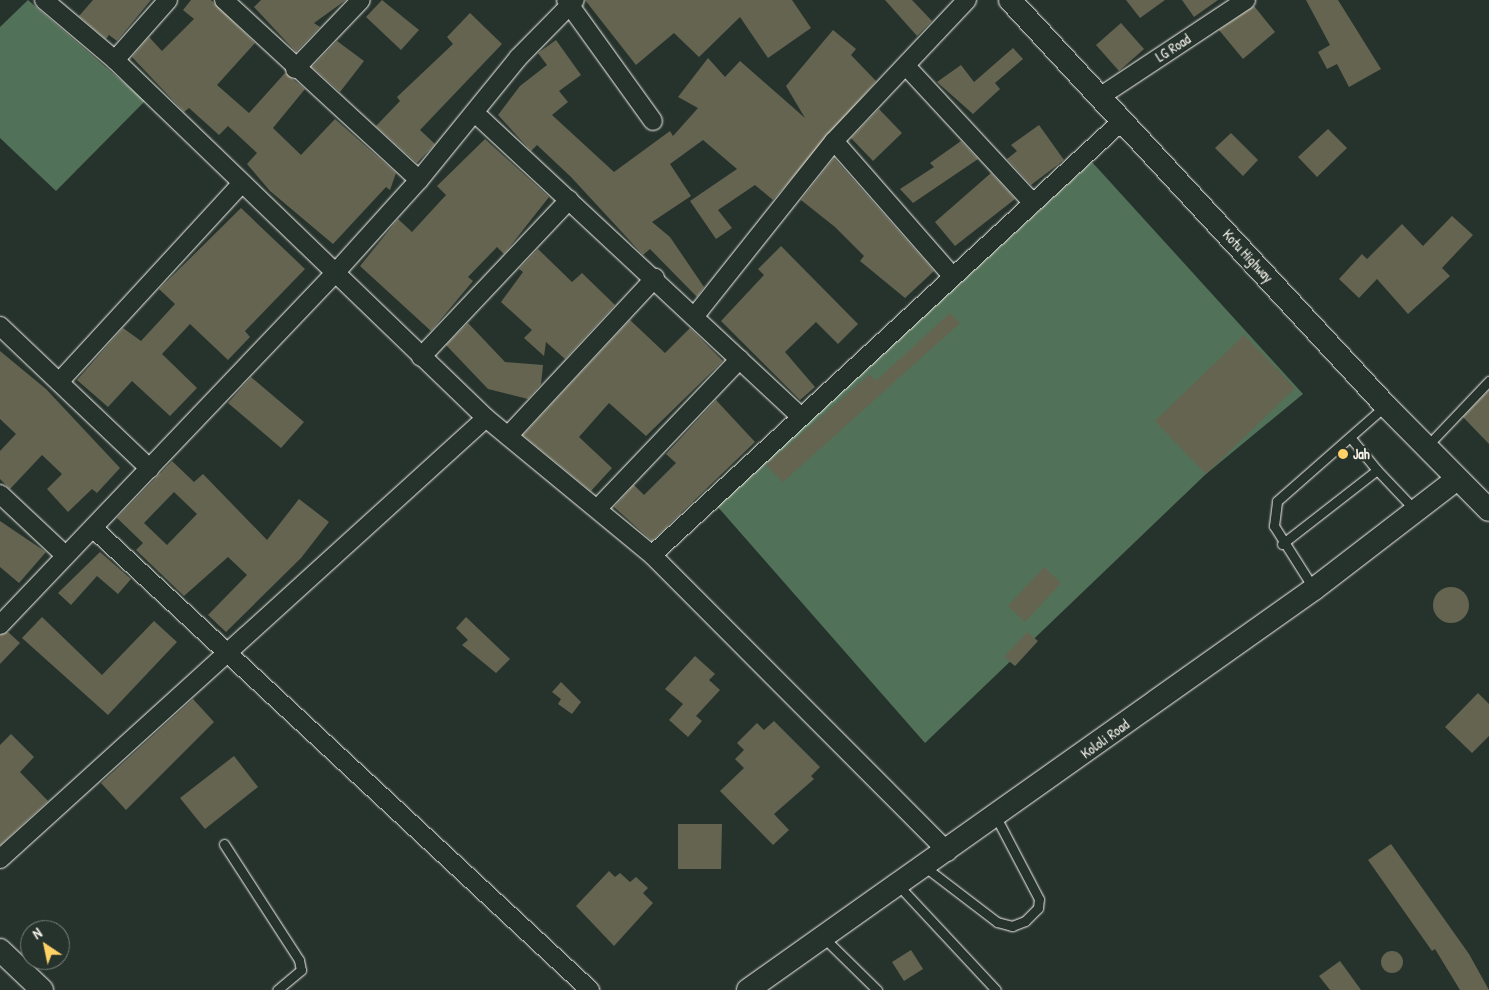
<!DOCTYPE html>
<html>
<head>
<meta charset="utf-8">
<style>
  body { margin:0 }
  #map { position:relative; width:1489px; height:990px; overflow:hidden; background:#26332d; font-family:"Patrick Hand",sans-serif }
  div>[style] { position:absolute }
  .green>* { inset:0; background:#527159 }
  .building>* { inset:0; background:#656450 }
  .round { border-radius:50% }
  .roads { filter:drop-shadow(0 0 1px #f4f1e8) drop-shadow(0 0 1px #f4f1e8) }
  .service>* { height:9px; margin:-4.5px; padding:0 4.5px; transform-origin:4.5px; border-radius:4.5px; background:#26332d }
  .minor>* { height:18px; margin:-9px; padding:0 9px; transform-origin:9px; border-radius:9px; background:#26332d }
  .tertiary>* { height:22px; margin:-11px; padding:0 11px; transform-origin:11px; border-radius:11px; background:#26332d }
  .dots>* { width:14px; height:14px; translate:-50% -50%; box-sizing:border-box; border:2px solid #26332d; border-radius:50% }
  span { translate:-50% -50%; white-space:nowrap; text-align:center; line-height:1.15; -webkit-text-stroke:4px #26332d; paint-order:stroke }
  .street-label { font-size:14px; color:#f4f1e8 }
  .poi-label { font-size:14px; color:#f4f1e8; font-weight:700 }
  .left { translate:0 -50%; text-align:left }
  .north { position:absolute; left:20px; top:920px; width:50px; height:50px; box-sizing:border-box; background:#26332d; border:1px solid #787f78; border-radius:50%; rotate:326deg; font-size:14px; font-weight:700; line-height:20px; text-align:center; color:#f4f1e8 }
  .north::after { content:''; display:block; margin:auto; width:18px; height:22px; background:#ffd166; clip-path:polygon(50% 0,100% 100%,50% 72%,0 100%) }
</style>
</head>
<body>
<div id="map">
  <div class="green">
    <i style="clip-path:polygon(28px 0,145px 101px,56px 191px,0 138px,0 27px)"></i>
    <i style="clip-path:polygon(1092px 162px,1303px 394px,1206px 474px,925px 743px,717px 506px)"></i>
  </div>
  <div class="building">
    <i style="clip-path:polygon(93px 0,151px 0,117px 41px,109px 35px,106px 39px,79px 16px)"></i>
    <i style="clip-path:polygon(191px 0,211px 0,255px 43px,217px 85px,249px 113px,285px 73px,305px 89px,273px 128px,301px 155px,335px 119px,396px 173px,390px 190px,386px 187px,333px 244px,270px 191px,247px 164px,257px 153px,228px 126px,219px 135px,189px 108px,184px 112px,132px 57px,149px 37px,162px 51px,194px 19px,183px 10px)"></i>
    <i style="clip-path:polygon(261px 0,346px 0,314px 23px,320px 27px,296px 52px,254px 7px)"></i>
    <i style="clip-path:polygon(382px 0,419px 30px,401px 50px,366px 17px)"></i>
    <i style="clip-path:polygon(585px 0,792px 0,811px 28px,768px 58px,740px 17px,699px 57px,674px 33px,636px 65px)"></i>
    <i style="clip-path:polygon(885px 0,912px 0,932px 21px,917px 36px)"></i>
    <i style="clip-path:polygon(1126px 0,1165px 0,1140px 18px)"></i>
    <i style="clip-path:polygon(1182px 0,1218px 0,1194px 17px)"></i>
    <i style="clip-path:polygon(1306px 0,1338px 0,1381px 69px,1349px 87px,1337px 64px,1327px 69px,1318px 52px,1330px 45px)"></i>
    <i style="clip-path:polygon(1254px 6px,1275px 32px,1243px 59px,1219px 30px)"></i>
    <i style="clip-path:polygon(470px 13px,502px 44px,420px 130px,435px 144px,417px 163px,376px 126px,400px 101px,397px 97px,453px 44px,447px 37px)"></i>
    <i style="clip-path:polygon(1121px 23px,1144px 49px,1119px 71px,1096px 45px)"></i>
    <i style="clip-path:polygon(833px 30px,856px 49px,851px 55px,876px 81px,773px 200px,755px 185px,718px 210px,732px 228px,716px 239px,690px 201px,737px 169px,703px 140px,670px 164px,691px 196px,652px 222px,670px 237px,704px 287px,697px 297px,650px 249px,643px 255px,571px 177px,537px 145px,531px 151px,498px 115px,520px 86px,547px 65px,538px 53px,556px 40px,581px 75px,559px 91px,568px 102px,552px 115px,614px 172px,670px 131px,673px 136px,698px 108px,678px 97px,708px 58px,725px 77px,740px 61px,805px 118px,786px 86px)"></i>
    <i style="clip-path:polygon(337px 41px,364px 61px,340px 92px,312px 67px)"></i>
    <i style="clip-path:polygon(1013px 48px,1023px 59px,995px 83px,1000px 89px,973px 114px,937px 82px,961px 65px,974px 82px)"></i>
    <i style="clip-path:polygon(879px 109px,902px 133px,873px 161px,851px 138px)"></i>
    <i style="clip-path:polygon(1039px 125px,1064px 160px,1031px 185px,1007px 159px,1017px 151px,1011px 145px)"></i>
    <i style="clip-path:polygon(1328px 129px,1347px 148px,1317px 177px,1298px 157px)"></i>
    <i style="clip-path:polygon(1231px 133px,1258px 160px,1243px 176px,1215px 148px)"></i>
    <i style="clip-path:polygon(485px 139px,549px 197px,504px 254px,497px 247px,468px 277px,473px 281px,431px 331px,360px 266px,398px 219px,412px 232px,446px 195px,437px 186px)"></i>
    <i style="clip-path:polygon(961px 141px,978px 159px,913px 203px,900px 189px,934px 167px,930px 163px)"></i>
    <i style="clip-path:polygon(834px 158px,934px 271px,905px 298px,860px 261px,864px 256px,835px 227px,801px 200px)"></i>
    <i style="clip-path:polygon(991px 173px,1015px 199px,955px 246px,935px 222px)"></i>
    <i style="clip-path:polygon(241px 208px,305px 269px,245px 331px,250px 337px,228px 360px,190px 324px,162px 354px,197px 388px,170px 416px,132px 381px,108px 407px,77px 380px,123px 328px,141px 341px,175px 304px,159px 289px)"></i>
    <i style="clip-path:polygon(1452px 216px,1473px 235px,1442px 268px,1450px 276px,1408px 314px,1377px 279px,1359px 298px,1339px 279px,1362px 254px,1367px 259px,1402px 224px,1423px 246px)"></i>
    <i style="clip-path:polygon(781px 246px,858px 324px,838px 344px,816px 322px,785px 352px,815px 387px,800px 400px,721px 321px,764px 275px,758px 269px)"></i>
    <i style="clip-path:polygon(538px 249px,572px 282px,582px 273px,615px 305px,565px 359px,546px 342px,544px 356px,524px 338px,532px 330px,501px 302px,523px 272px,519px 269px)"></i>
    <i style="clip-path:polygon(950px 313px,960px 323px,783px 482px,766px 465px,870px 374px,876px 381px)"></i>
    <i style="clip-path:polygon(630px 320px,665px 353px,690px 328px,723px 361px,646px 436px,609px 403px,579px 437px,612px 468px,591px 491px,523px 435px)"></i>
    <i style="clip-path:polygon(468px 323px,505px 362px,543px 365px,541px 384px,528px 399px,488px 389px,446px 345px)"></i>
    <i style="clip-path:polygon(1244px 335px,1295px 388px,1206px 474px,1155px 421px)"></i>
    <i style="clip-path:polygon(0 351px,46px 389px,120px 468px,97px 493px,92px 489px,68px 512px,47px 489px,62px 474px,42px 455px,10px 489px,0 479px,0 451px,16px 434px,0 419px)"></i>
    <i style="clip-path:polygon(251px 377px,304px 422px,281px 448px,228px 403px)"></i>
    <i style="clip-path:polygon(1489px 390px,1489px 444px,1463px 417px)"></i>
    <i style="clip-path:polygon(716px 400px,755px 442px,652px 541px,614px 507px,634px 485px,644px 495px,676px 463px,666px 454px)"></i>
    <i style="clip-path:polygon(evenodd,172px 461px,194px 482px,203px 474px,267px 540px,299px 499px,329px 522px,301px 558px,226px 632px,208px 615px,247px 575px,228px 557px,184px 596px,136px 550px,143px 543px,117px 518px,172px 461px,174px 492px,197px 514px,167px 545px,144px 523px,174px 492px)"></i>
    <i style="clip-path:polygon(0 521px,46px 552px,19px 583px,0 567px)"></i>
    <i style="clip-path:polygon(100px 552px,131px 579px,118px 594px,97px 576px,71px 605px,58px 593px)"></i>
    <i style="clip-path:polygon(1044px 567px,1061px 583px,1025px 622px,1008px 606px)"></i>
    <i class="round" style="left:1433px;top:587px;width:36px;height:36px"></i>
    <i style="clip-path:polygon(42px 617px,102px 675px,154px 621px,177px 642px,108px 715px,22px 638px)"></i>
    <i style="clip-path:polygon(466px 617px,510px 659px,496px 673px,462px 645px,468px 640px,456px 628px)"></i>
    <i style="clip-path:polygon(8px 632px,20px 643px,0 664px,0 635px)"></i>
    <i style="clip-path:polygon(1027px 632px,1038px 641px,1015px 666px,1004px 657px)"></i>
    <i style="clip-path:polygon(695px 656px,715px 674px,709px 680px,720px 690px,696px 716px,702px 721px,688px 737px,669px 720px,683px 704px,665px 689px)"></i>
    <i style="clip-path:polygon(561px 682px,581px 702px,572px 714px,558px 704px,561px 699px,552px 692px)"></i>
    <i style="clip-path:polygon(1478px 693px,1489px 704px,1489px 736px,1472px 753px,1445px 727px)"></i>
    <i style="clip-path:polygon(193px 699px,214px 722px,126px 810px,101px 783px)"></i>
    <i style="clip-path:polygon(774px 721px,820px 767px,811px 776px,814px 779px,774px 814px,789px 830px,773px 845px,720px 791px,744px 768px,735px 759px,744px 750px,737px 743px,757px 723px,764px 730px)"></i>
    <i style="clip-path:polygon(11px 734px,34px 757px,20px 772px,48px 801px,0 845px,0 745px)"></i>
    <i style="clip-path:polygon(234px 756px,258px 787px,205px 829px,180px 798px)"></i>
    <i style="clip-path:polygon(678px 824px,722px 824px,721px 869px,678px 869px)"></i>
    <i style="clip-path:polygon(1391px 844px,1469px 954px,1489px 990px,1460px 990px,1435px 949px,1432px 951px,1368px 860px)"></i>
    <i style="clip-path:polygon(609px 871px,615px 877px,620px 873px,630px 882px,636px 877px,648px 888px,643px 893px,653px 903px,614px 946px,576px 906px)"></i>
    <i style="clip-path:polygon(911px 950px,923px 969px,904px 981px,892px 962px)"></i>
    <i class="round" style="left:1381px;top:951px;width:22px;height:22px"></i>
    <i style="clip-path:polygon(1340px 961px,1361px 990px,1330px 990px,1319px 976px)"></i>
  </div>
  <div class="roads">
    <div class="service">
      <i style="left:1350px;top:437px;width:43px;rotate:50.7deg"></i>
      <i style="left:1427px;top:446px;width:90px;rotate:-46.4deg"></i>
      <i style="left:1282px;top:544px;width:120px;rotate:-37.9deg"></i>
      <i style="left:1377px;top:470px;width:55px;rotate:46.5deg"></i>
      <i style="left:1314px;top:589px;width:75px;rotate:-122.4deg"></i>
      <i style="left:1274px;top:526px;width:25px;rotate:-83deg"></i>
      <i style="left:1277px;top:501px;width:144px;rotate:-41.3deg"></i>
      <i style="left:224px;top:844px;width:138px;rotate:57.1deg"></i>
      <i style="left:299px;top:960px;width:10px;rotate:79deg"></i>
      <i style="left:301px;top:970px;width:31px;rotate:140deg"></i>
      <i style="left:925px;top:867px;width:91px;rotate:37.4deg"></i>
      <i style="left:997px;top:922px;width:16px;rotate:15deg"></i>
      <i style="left:1012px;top:926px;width:14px;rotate:-21deg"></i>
      <i style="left:1025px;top:921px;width:18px;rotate:-45deg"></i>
      <i style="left:1038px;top:908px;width:9px;rotate:-84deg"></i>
      <i style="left:1039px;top:899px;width:93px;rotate:-117.7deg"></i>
      <i style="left:899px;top:886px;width:142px;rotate:47deg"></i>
      <i style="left:823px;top:937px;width:76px;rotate:44.5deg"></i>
    </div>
    <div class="minor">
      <i style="left:44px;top:0;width:93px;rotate:40.2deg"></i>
      <i style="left:115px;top:60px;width:516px;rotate:43.98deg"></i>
      <i style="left:486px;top:418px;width:215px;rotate:39.5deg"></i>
      <i style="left:652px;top:555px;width:419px;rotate:45.1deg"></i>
      <i style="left:224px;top:0;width:265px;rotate:42.7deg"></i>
      <i style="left:566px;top:0;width:149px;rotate:54.3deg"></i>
      <i style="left:115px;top:60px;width:80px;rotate:-48.5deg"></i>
      <i style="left:906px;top:66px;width:187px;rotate:47.2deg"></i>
      <i style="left:295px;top:69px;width:95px;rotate:-46.3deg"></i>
      <i style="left:1101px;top:96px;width:174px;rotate:-33.5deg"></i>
      <i style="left:475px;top:113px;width:446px;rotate:43deg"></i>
      <i style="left:834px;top:141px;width:179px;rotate:48.8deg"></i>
      <i style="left:694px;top:317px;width:225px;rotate:-51.5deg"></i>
      <i style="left:834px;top:141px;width:194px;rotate:-46.7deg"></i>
      <i style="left:0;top:326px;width:207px;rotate:43.6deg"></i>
      <i style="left:421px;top:357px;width:216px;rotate:-46.7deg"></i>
      <i style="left:59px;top:382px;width:270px;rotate:-47.4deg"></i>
      <i style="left:508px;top:436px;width:216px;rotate:-47.1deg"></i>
      <i style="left:0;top:494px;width:89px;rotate:43.2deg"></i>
      <i style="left:599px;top:507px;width:204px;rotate:-46.4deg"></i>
      <i style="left:93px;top:528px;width:679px;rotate:42.91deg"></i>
      <i style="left:652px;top:555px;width:641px;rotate:-42.72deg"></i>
      <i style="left:0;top:625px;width:486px;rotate:-46.4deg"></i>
      <i style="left:335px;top:273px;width:125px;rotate:-47.9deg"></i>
      <i style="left:419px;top:180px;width:157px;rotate:-50.9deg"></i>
      <i style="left:518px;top:58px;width:81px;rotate:-45.5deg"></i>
      <i style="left:0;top:859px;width:656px;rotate:-42.22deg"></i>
    </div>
    <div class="tertiary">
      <i style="left:1010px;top:0;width:553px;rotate:47.2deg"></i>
      <i style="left:1386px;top:406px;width:146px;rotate:45.3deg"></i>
      <i style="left:0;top:950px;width:58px;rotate:43.6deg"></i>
      <i style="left:748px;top:990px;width:694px;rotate:-35.32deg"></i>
      <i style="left:1314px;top:589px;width:180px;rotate:-37.6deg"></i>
    </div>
  </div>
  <div class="dots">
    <i style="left:1343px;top:454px;background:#ffd166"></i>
  </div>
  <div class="street-label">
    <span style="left:1173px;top:48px;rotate:-33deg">LG Road</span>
    <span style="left:1248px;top:256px;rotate:47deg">Kotu Highway</span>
    <span style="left:1105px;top:739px;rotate:-36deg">Kololi Road</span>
  </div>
  <div class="poi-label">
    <span class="left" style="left:1353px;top:454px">Jah</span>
  </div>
  <div class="north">N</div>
</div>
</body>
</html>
